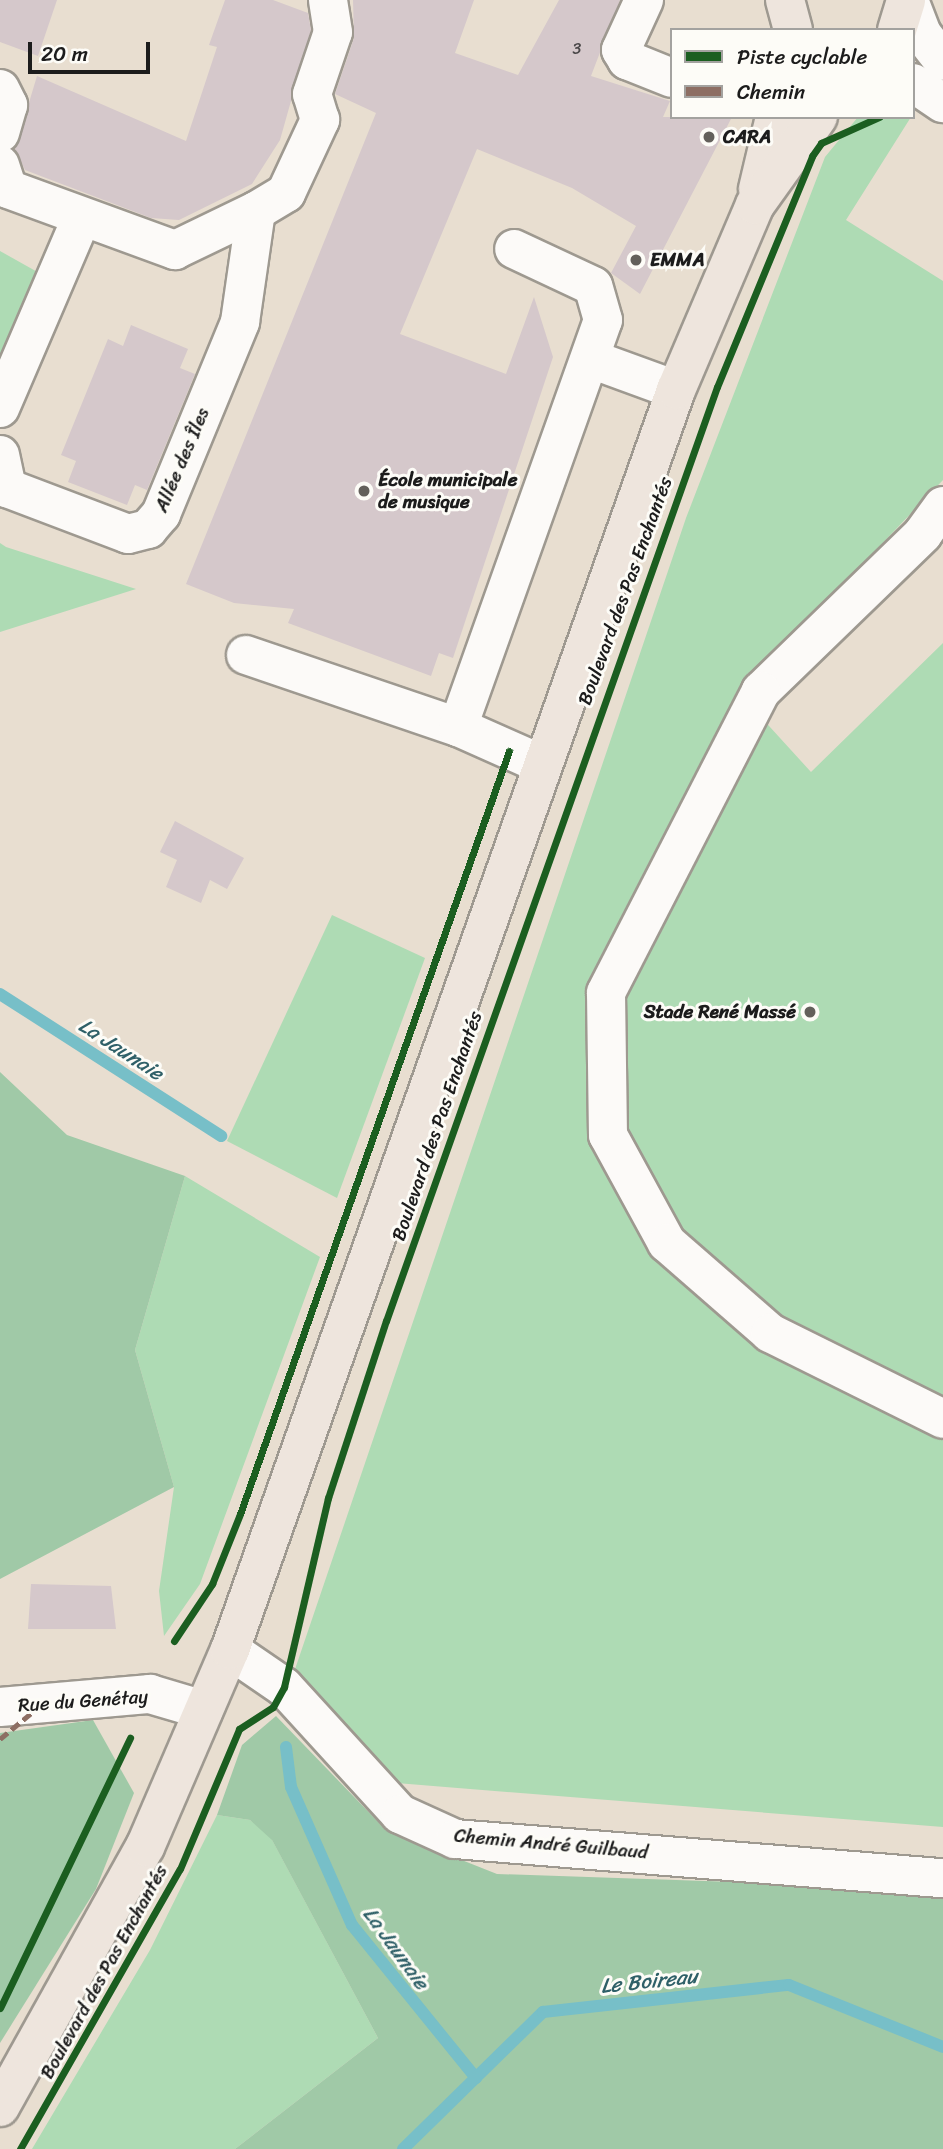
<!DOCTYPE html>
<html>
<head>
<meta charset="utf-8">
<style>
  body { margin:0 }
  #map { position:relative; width:943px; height:2149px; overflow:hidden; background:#e8ded0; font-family:Sriracha,sans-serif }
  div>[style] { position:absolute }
  .green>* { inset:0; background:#aedbb4 }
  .forest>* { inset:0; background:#a0c9a7 }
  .stream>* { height:12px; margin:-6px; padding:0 6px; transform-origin:6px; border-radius:6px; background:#77bfc8 }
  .building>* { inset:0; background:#d5c8cb }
  .roads { filter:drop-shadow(2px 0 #9e9990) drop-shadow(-2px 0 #9e9990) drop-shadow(0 2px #9e9990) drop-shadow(0 -2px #9e9990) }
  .minor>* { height:38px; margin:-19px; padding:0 19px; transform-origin:19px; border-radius:19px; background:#fcfaf8 }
  .major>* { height:38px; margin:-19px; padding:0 19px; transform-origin:19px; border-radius:19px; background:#eee5dd }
  .quiet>* { height:5px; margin-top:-2.5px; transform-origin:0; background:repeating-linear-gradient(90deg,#8d6e63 0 10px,transparent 0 15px) }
  .cycleway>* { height:7px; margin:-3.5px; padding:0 3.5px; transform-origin:3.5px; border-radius:3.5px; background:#1b5e20 }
  .dots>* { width:19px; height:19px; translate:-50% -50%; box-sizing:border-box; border:4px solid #fdfcf7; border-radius:50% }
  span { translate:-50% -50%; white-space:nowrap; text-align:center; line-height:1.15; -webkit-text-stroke:6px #fdfcf7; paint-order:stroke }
  .number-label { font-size:16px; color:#4a4748 }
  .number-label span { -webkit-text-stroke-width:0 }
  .poi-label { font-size:19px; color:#1c1c1c; font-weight:700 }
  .left { translate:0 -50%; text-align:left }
  .right { translate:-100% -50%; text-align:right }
  .street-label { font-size:19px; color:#1c1c1c }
  .water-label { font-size:21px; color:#2f6068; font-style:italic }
  .legend { position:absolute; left:670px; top:28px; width:245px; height:91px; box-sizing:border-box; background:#fdfcf7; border:2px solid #a3a29f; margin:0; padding:9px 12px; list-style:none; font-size:21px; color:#1c1c1c }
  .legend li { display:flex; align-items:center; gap:14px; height:35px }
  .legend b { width:35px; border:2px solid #a3a29f }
  .scale { position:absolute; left:28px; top:42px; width:122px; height:32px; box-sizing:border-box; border:4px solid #1c1c1c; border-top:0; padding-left:9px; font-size:21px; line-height:24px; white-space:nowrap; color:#1c1c1c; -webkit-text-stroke:5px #fdfcf7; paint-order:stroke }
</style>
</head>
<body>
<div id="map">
  <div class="green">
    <i style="clip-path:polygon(858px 117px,911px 117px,846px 220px,943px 281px,943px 480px,739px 693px,811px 772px,943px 643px,943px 1827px,384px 1782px,291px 1681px,686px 518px,825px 157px)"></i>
    <i style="clip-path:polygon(0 251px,41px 274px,0 360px)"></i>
    <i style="clip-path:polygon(0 543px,6px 547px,136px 589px,0 632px)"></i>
    <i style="clip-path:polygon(332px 915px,425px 958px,337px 1198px,227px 1141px)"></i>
    <i style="clip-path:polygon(185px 1176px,320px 1257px,200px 1584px,164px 1636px,159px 1591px,174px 1487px,135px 1350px)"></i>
    <i style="clip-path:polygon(217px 1815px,250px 1820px,270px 1836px,378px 2038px,235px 2149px,32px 2149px,150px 1950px)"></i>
  </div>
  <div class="forest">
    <i style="clip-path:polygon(0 1072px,67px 1135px,185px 1176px,135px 1350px,174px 1487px,0 1579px)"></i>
    <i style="clip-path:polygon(276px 1716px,386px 1830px,497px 1874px,943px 1889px,943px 2149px,235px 2149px,378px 2038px,272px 1840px,250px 1820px,217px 1815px,242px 1745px)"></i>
    <i style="clip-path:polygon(93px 1720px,134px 1793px,96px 1889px,0 2043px,0 1733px)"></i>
  </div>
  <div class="stream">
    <i style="left:0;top:994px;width:263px;rotate:32.7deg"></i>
    <i style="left:286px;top:1747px;width:40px;rotate:82.9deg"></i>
    <i style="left:291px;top:1787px;width:151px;rotate:66.2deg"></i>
    <i style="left:352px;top:1925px;width:197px;rotate:51deg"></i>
    <i style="left:403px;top:2149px;width:196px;rotate:-44.4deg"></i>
    <i style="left:543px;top:2012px;width:247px;rotate:-6.3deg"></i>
    <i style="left:789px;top:1985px;width:166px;rotate:21.9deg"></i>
  </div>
  <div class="building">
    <i style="clip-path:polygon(0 0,57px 0,38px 56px,0 42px)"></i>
    <i style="clip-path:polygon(225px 0,273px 0,308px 13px,311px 30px,280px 140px,252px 184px,179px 220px,151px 218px,25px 170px,15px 149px,37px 76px,186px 141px,217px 47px,209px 45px)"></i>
    <i style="clip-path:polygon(353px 0,474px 0,455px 53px,518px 75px,559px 0,620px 0,591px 76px,670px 101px,663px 117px,732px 117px,640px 294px,611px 273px,636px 226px,572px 188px,477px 149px,400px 334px,506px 374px,534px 297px,553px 357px,453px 658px,439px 653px,431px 676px,288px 623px,294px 609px,234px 603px,186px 584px,376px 113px,335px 94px,354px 38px)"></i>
    <i style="clip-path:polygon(131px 325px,188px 349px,180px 368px,195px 374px,147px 490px,135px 485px,127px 505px,68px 482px,76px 461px,61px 455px,108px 339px,123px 346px)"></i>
    <i style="clip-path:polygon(175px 821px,244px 858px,227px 889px,210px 880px,201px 903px,166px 887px,177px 860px,160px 852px)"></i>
    <i style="clip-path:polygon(31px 1584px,111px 1586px,116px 1629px,28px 1629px)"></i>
  </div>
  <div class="roads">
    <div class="minor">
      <i style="left:644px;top:0;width:55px;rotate:114.7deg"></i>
      <i style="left:621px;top:50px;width:12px;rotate:59deg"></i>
      <i style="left:627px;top:60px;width:48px;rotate:21.8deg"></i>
      <i style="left:909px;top:0;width:36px;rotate:69deg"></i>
      <i style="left:922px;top:34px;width:34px;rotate:52deg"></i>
      <i style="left:913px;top:83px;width:36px;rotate:34deg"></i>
      <i style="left:0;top:89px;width:18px;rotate:63deg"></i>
      <i style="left:8px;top:105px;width:29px;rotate:106deg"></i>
      <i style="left:0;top:165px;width:25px;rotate:72deg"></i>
      <i style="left:8px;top:189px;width:178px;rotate:20.1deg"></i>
      <i style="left:175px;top:250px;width:90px;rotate:-25.7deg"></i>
      <i style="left:256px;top:211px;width:35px;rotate:-31deg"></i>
      <i style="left:286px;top:193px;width:81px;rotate:-65deg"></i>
      <i style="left:320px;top:120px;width:27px;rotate:-107deg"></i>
      <i style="left:312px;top:94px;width:65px;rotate:-71.3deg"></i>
      <i style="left:333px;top:32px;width:32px;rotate:-99deg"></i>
      <i style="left:591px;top:359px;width:90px;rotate:20deg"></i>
      <i style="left:0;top:408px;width:206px;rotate:-66.8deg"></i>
      <i style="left:0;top:455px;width:34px;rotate:78deg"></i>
      <i style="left:7px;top:488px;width:129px;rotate:20.8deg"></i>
      <i style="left:128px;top:534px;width:21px;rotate:-14deg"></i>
      <i style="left:148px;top:529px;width:20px;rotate:-49deg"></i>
      <i style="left:161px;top:514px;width:208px;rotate:-67.6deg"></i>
      <i style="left:240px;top:322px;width:112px;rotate:-81.8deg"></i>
      <i style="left:943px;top:506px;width:34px;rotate:126deg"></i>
      <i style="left:923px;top:534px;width:226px;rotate:135.9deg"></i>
      <i style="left:761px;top:691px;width:339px;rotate:117.2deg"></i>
      <i style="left:606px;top:993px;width:142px;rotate:89.2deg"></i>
      <i style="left:608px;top:1135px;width:123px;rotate:61.4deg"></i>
      <i style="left:667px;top:1243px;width:137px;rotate:41.1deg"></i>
      <i style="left:770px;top:1333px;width:193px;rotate:26.4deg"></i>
      <i style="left:246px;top:655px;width:224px;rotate:18.8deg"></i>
      <i style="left:458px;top:727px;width:89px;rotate:24deg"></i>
      <i style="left:458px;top:727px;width:432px;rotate:-70.4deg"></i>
      <i style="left:603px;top:320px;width:35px;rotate:-106deg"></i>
      <i style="left:593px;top:286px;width:87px;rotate:-154.9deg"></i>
      <i style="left:230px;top:1650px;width:65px;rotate:34.4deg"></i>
      <i style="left:284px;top:1687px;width:172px;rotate:47.6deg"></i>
      <i style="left:400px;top:1814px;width:60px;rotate:24.4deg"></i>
      <i style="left:455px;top:1839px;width:490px;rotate:4.6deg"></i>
      <i style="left:0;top:1707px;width:151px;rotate:-5deg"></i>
      <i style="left:150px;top:1694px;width:56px;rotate:16.5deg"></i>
    </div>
    <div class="major">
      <i style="left:785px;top:0;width:31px;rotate:75deg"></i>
      <i style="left:897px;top:30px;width:31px;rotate:-73deg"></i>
      <i style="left:758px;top:189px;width:74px;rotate:-76.7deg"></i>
      <i style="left:0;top:2107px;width:298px;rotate:-60.9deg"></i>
      <i style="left:145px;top:1847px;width:215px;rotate:-66.7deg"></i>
      <i style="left:230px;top:1650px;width:1337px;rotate:-70.51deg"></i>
      <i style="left:676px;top:390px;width:201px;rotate:-66.9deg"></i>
      <i style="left:755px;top:205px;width:108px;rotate:-54.4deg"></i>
    </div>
  </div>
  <div class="quiet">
    <i style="left:0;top:1739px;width:53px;rotate:-39.7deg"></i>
  </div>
  <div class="cycleway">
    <i style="left:174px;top:1641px;width:69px;rotate:-56.3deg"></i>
    <i style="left:212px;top:1584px;width:75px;rotate:-68.2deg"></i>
    <i style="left:240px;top:1514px;width:809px;rotate:-70.58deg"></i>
    <i style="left:0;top:2008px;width:300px;rotate:-64.3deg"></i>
    <i style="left:20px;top:2149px;width:322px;rotate:-60.3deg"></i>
    <i style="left:180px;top:1869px;width:152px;rotate:-67.1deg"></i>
    <i style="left:239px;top:1729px;width:40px;rotate:-32.9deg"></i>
    <i style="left:273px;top:1707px;width:23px;rotate:-61deg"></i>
    <i style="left:284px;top:1687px;width:194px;rotate:-76.9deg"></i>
    <i style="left:328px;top:1498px;width:186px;rotate:-71.9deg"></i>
    <i style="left:386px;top:1321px;width:991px;rotate:-70.49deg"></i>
    <i style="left:717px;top:387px;width:250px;rotate:-67.6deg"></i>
    <i style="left:812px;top:156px;width:16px;rotate:-55deg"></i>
    <i style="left:821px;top:143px;width:64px;rotate:-24.1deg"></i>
  </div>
  <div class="dots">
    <i style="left:709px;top:137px;background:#63605b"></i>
    <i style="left:636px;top:260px;background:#63605b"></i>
    <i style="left:364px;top:491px;background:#63605b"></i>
    <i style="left:810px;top:1012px;background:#63605b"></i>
  </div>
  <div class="number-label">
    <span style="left:577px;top:49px">3</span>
  </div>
  <div class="poi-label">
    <span class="left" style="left:723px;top:137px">CARA</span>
    <span class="left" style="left:650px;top:260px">EMMA</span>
    <span class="left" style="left:378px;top:491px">École municipale<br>de musique</span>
    <span class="right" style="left:796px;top:1012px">Stade René Massé</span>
  </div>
  <div class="street-label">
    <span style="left:182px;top:460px;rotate:-67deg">Allée des Îles</span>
    <span style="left:625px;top:591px;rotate:-70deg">Boulevard des Pas Enchantés</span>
    <span style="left:437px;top:1126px;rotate:-71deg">Boulevard des Pas Enchantés</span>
    <span style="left:83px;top:1701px;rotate:-4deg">Rue du Genétay</span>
    <span style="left:551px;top:1844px;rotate:5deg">Chemin André Guilbaud</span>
    <span style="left:104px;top:1972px;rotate:-61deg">Boulevard des Pas Enchantés</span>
  </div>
  <div class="water-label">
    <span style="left:121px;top:1049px;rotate:33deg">La Jaunaie</span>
    <span style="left:396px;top:1948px;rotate:54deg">La Jaunaie</span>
    <span style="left:649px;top:1981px;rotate:-6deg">Le Boireau</span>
  </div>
  <ul class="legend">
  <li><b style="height:9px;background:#1b5e20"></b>Piste cyclable</li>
  <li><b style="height:9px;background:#8d6e63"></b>Chemin</li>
  </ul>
  <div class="scale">20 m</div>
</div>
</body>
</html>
